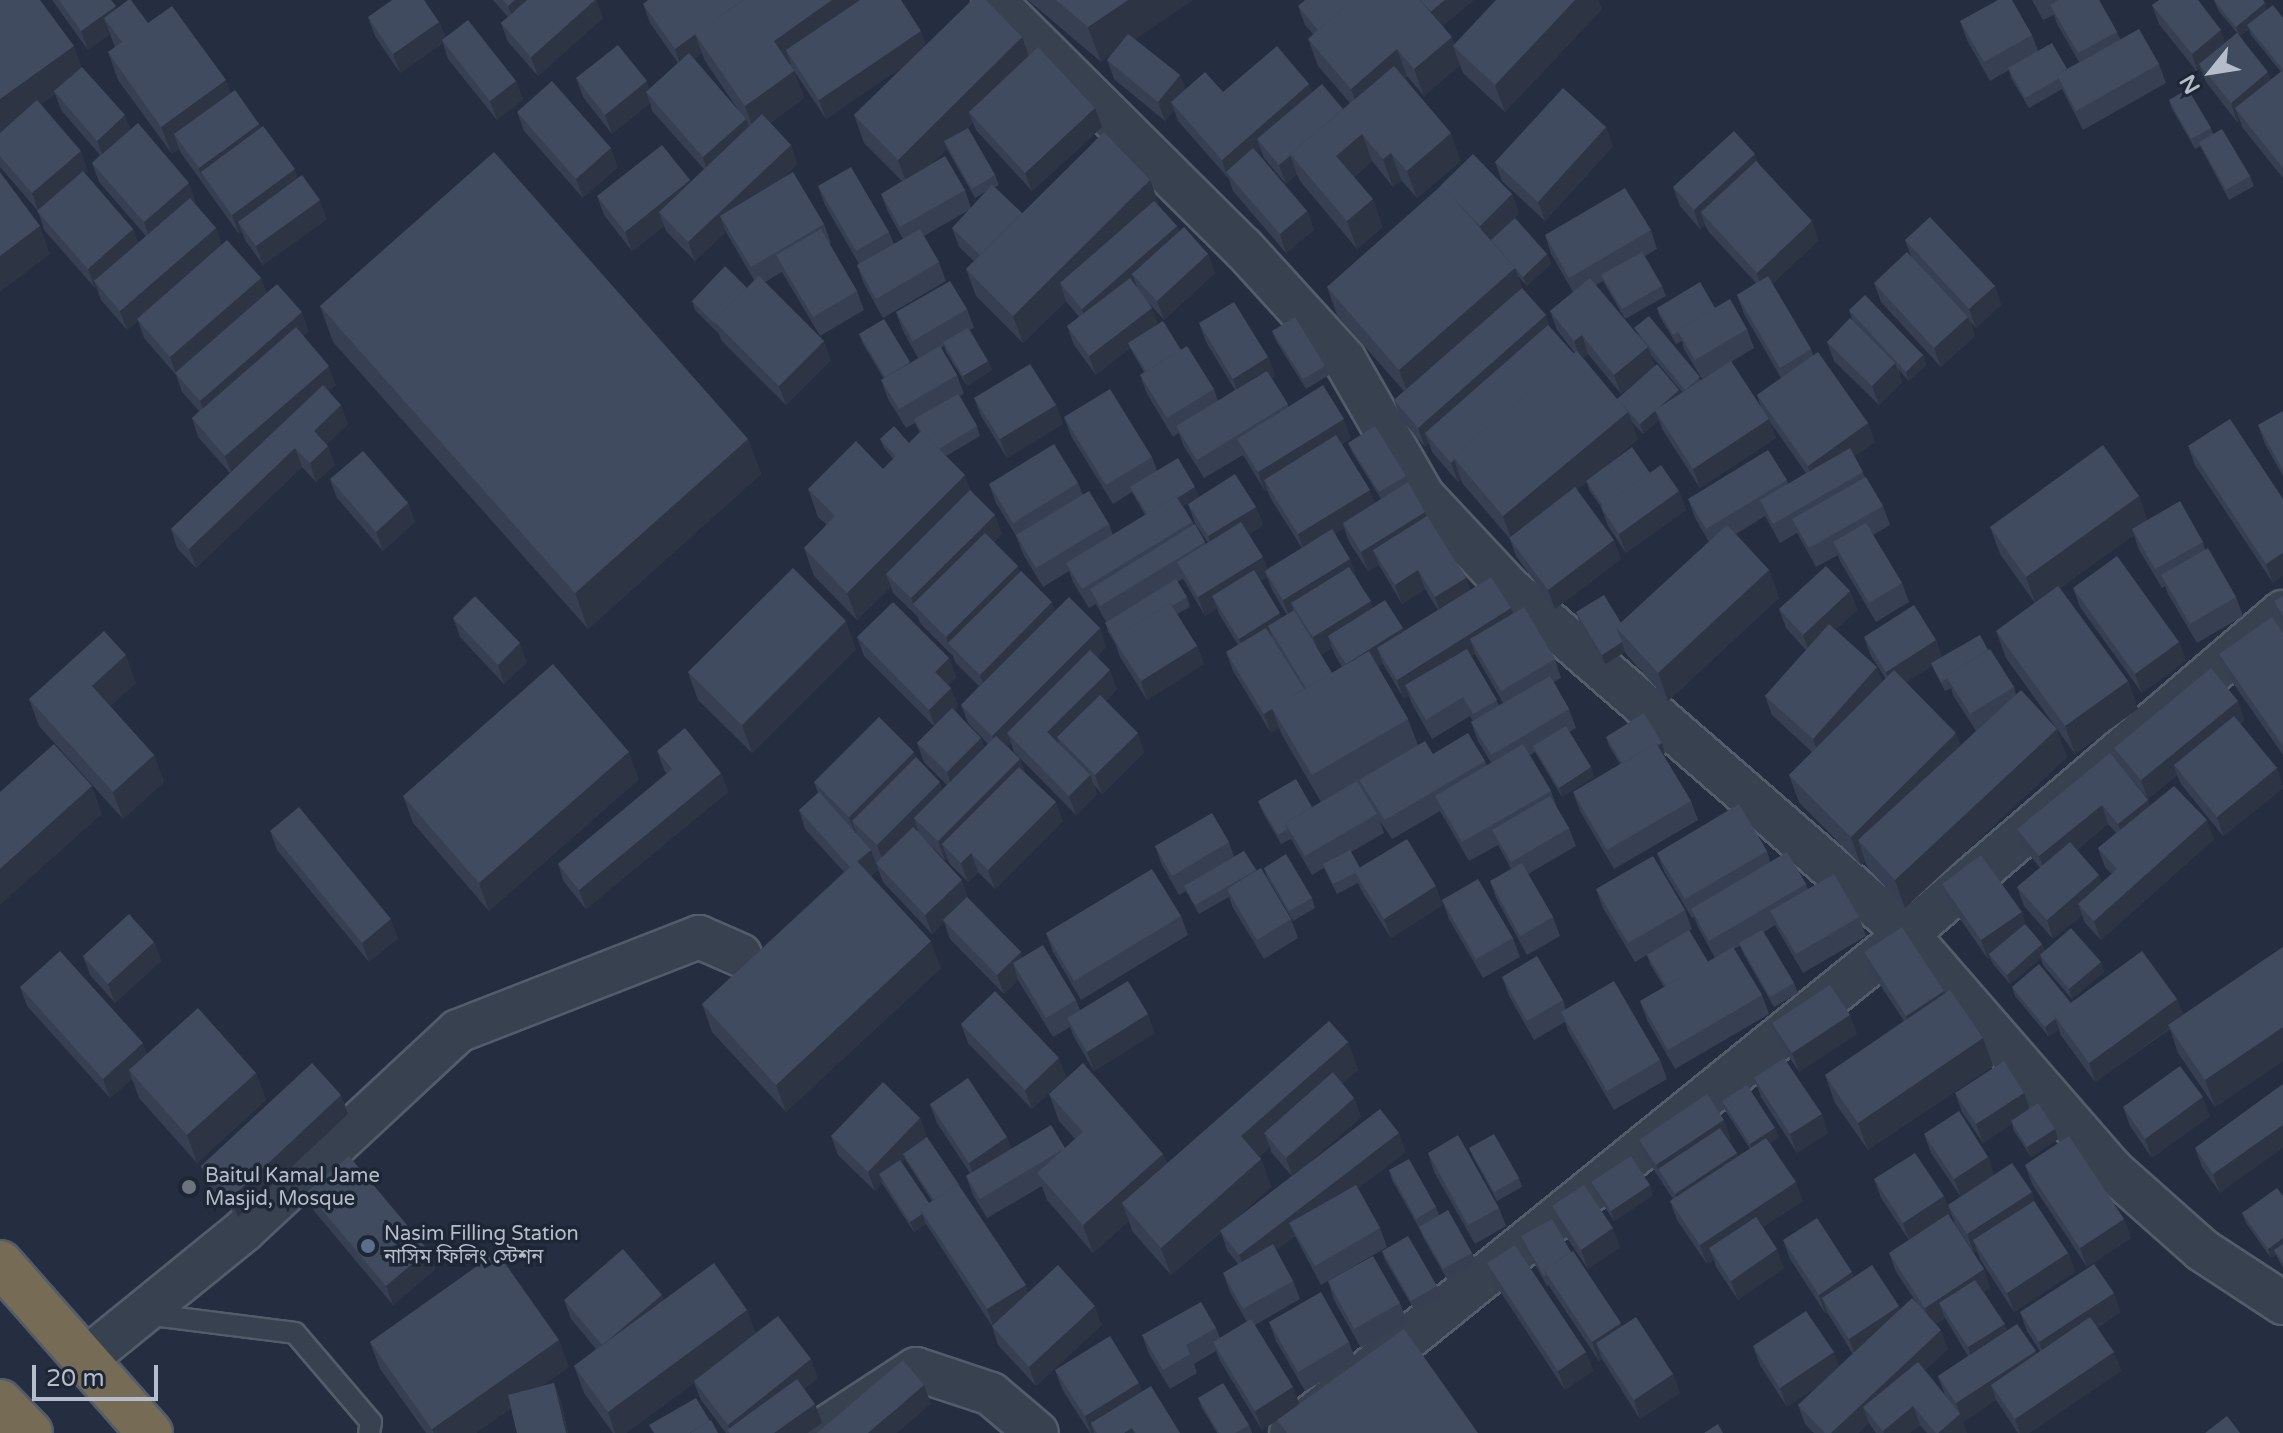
<!DOCTYPE html>
<html>
<head>
<meta charset="utf-8">
<style>
  body { margin:0 }
  #map { position:relative; width:2283px; height:1433px; overflow:hidden; background:#242e40; font-family:"Varela Round","Noto Sans Bengali",sans-serif }
  div>[style] { position:absolute }
  .roads { filter:drop-shadow(2px 0 #535c6a) drop-shadow(-2px 0 #535c6a) drop-shadow(0 2px #535c6a) drop-shadow(0 -2px #535c6a) }
  .lane>* { height:20px; margin:-10px; padding:0 10px; transform-origin:10px; border-radius:10px; background:#384150 }
  .street>* { height:42px; margin:-21px; padding:0 21px; transform-origin:21px; border-radius:21px; background:#384150 }
  .highway>* { height:44px; margin:-22px; padding:0 22px; transform-origin:22px; border-radius:22px; background:#766b55 }
  .wall>* { inset:0; background:#374053 }
  .shaded-wall>* { inset:0; background:#2d3443 }
  .building>* { inset:0; background:#404b60 }
  .dots>* { width:22px; height:22px; translate:-50% -50%; box-sizing:border-box; border:4px solid #1d2635; border-radius:50% }
  span { translate:-50% -50%; white-space:nowrap; text-align:center; line-height:1.15; -webkit-text-stroke:7px #1d2635; paint-order:stroke }
  .poi-label { font-size:20px; color:#b5bcca }
  .left { translate:0 -50%; text-align:left }
  .north { position:absolute; left:2171px; top:32px; width:80px; height:80px; -webkit-text-stroke:6px #1d2635; paint-order:stroke; rotate:240deg; font-size:22px; font-weight:700; line-height:32px; text-align:center; color:#b5bcca }
  .north::after { content:''; display:block; margin:auto; width:28px; height:36px; background:#b5bcca; clip-path:polygon(50% 0,100% 100%,50% 72%,0 100%) }
  .scale { position:absolute; left:32px; top:1365px; width:126px; height:36px; box-sizing:border-box; border:4px solid #b5bcca; border-top:0; padding-left:10px; font-size:24px; line-height:28px; white-space:nowrap; color:#b5bcca; -webkit-text-stroke:6px #1d2635; paint-order:stroke }
</style>
</head>
<body>
<div id="map">
  <div class="roads">
    <div class="lane">
      <i style="left:145px;top:1314px;width:151px;rotate:7.2deg"></i>
      <i style="left:295px;top:1333px;width:117px;rotate:49.5deg"></i>
      <i style="left:371px;top:1422px;width:11px;rotate:100deg"></i>
    </div>
    <div class="street">
      <i style="left:993px;top:0;width:352px;rotate:44.8deg"></i>
      <i style="left:1243px;top:248px;width:150px;rotate:47.7deg"></i>
      <i style="left:1344px;top:359px;width:158px;rotate:60deg"></i>
      <i style="left:1423px;top:496px;width:126px;rotate:46.9deg"></i>
      <i style="left:1509px;top:588px;width:527px;rotate:41deg"></i>
      <i style="left:1907px;top:934px;width:313px;rotate:49deg"></i>
      <i style="left:2112px;top:1170px;width:120px;rotate:41.6deg"></i>
      <i style="left:2202px;top:1250px;width:97px;rotate:33.2deg"></i>
      <i style="left:88px;top:1357px;width:201px;rotate:-39.1deg"></i>
      <i style="left:244px;top:1230px;width:292px;rotate:-42.9deg"></i>
      <i style="left:458px;top:1031px;width:259px;rotate:-21.3deg"></i>
      <i style="left:699px;top:937px;width:45px;rotate:23.7deg"></i>
      <i style="left:818px;top:1433px;width:117px;rotate:-33.1deg"></i>
      <i style="left:916px;top:1369px;width:79px;rotate:18.4deg"></i>
      <i style="left:991px;top:1394px;width:60px;rotate:40.3deg"></i>
      <i style="left:1291px;top:1433px;width:793px;rotate:-39.01deg"></i>
      <i style="left:1907px;top:934px;width:495px;rotate:-40.6deg"></i>
    </div>
    <div class="highway">
      <i style="left:0;top:1263px;width:227px;rotate:48.6deg"></i>
      <i style="left:0;top:1402px;width:43px;rotate:45.9deg"></i>
    </div>
  </div>
  <div class="wall">
    <i style="clip-path:polygon(evenodd,0 0,81px 67px,130px 130px,196px 202px,194px 203px,216px 228px,222px 245px,261px 278px,266px 293px,309px 331px,303px 336px,336px 385px,328px 391px,348px 424px,326px 445px,335px 465px,316px 482px,302px 467px,196px 568px,177px 548px,171px 529px,230px 473px,198px 437px,192px 418px,199px 411px,182px 392px,176px 375px,144px 338px,138px 321px,127px 330px,101px 300px,96px 286px,95px 288px,44px 230px,38px 211px,0 167px,0 0,55px 94px,61px 110px,100px 155px,92px 163px,99px 182px,146px 236px,138px 243px,133px 229px,84px 173px,88px 170px,41px 104px,55px 94px)"></i>
    <i style="clip-path:polygon(52px 0,111px 0,116px 8px,148px 23px,231px 93px,259px 124px,261px 128px,327px 219px,263px 265px,245px 240px,242px 232px,239px 234px,181px 153px,179px 149px,172px 154px,118px 80px,108px 52px,115px 47px,110px 34px,88px 50px)"></i>
    <i style="clip-path:polygon(493px 0,596px 0,603px 18px,538px 76px,508px 42px,501px 23px,508px 17px)"></i>
    <i style="clip-path:polygon(1028px 0,1193px 0,1135px 39px,1180px 75px,1185px 89px,1223px 92px,1312px 92px,1343px 109px,1350px 103px,1318px 66px,1308px 39px,1313px 34px,1305px 25px,1298px 6px,1443px 26px,1455px 44px,1496px 0,1598px 0,1602px 9px,1505px 112px,1463px 73px,1460px 65px,1424px 96px,1407px 76px,1405px 78px,1461px 161px,1417px 198px,1401px 180px,1393px 187px,1372px 161px,1354px 177px,1383px 227px,1357px 249px,1300px 181px,1297px 174px,1286px 184px,1264px 158px,1261px 150px,1258px 153px,1307px 211px,1314px 230px,1286px 253px,1233px 191px,1229px 179px,1178px 121px,1174px 110px,1165px 121px,1114px 79px,1107px 60px,1110px 55px,1101px 62px)"></i>
    <i style="clip-path:polygon(2032px 0,2099px 0,2117px 32px,2120px 39px,2159px 64px,2166px 83px,2083px 130px,2062px 89px,2029px 108px,2011px 78px,2009px 70px,1990px 81px,1967px 40px,1960px 21px,2032px 35px,2038px 51px,2067px 69px,2079px 62px,2057px 24px,2054px 15px,2043px 20px)"></i>
    <i style="clip-path:polygon(evenodd,2214px 0,2267px 9px,2283px 18px,2283px 178px,2242px 127px,2240px 120px,2237px 122px,2206px 82px,2201px 70px,2198px 73px,2159px 24px,2152px 5px,2226px 42px,2237px 33px,2218px 10px,2214px 0,2249px 29px,2251px 35px,2281px 72px,2271px 80px,2240px 36px,2249px 29px)"></i>
    <i style="clip-path:polygon(evenodd,643px 4px,926px 45px,1028px 55px,1102px 127px,1032px 191px,976px 130px,973px 123px,968px 128px,995px 175px,999px 185px,995px 187px,1022px 213px,1160px 207px,1177px 226px,1179px 232px,1208px 254px,1215px 273px,1164px 320px,1147px 301px,1158px 324px,1214px 389px,1218px 401px,1235px 390px,1206px 342px,1199px 323px,1268px 357px,1275px 376px,1272px 378px,1289px 407px,1351px 438px,1342px 444px,1375px 503px,1381px 499px,1352px 452px,1348px 443px,1406px 476px,1409px 485px,1427px 516px,1466px 578px,1470px 590px,1511px 608px,1513px 614px,1555px 659px,1561px 678px,1554px 682px,1569px 709px,1576px 728px,1569px 732px,1591px 767px,1594px 777px,1562px 797px,1535px 752px,1530px 755px,1551px 791px,1557px 808px,1569px 828px,1576px 846px,1528px 874px,1553px 917px,1560px 936px,1527px 955px,1497px 900px,1490px 881px,1511px 869px,1498px 845px,1469px 861px,1440px 811px,1392px 839px,1380px 821px,1384px 833px,1351px 852px,1359px 868px,1443px 905px,1391px 938px,1361px 890px,1358px 883px,1337px 894px,1324px 868px,1312px 875px,1291px 839px,1281px 844px,1262px 811px,1258px 801px,1312px 807px,1321px 802px,1282px 735px,1279px 728px,1271px 733px,1233px 671px,1226px 652px,1238px 645px,1219px 614px,1217px 608px,1205px 616px,1183px 579px,1177px 582px,1187px 597px,1190px 607px,1177px 614px,1197px 646px,1204px 664px,1147px 700px,1120px 657px,1115px 643px,1108px 632px,1106px 622px,1096px 604px,1089px 608px,1073px 582px,1069px 571px,1043px 587px,1023px 554px,1016px 536px,996px 503px,989px 484px,1078px 483px,1083px 495px,1109px 524px,1113px 535px,1145px 515px,1132px 492px,1113px 504px,1071px 436px,1064px 417px,1152px 457px,1157px 471px,1199px 496px,1183px 506px,1206px 544px,1208px 543px,1195px 523px,1188px 504px,1256px 507px,1263px 525px,1249px 534px,1267px 569px,1302px 548px,1271px 499px,1267px 490px,1265px 491px,1243px 455px,1204px 478px,1183px 445px,1179px 433px,1173px 437px,1147px 394px,1140px 375px,1144px 372px,1130px 348px,1096px 375px,1074px 345px,1067px 326px,1079px 317px,1066px 301px,1023px 343px,976px 296px,966px 269px,974px 261px,959px 247px,952px 228px,969px 210px,924px 236px,939px 262px,946px 281px,883px 318px,864px 284px,857px 265px,859px 264px,825px 205px,818px 186px,889px 232px,894px 244px,903px 239px,888px 212px,881px 194px,902px 181px,864px 143px,854px 115px,905px 65px,826px 119px,794px 71px,804px 98px,770px 123px,791px 145px,797px 164px,781px 180px,824px 224px,831px 243px,829px 244px,857px 291px,864px 310px,820px 336px,782px 272px,765px 282px,831px 360px,786px 405px,721px 340px,719px 334px,695px 310px,692px 301px,747px 288px,754px 280px,726px 232px,695px 261px,666px 231px,664px 226px,632px 251px,604px 215px,597px 196px,691px 182px,704px 169px,652px 111px,650px 103px,612px 134px,583px 97px,576px 78px,649px 89px,678px 63px,650px 23px,643px 4px,702px 53px,705px 61px,741px 114px,694px 59px,702px 53px,643px 4px,947px 149px,975px 198px,985px 192px,971px 208px,965px 190px,932px 163px,947px 149px,643px 4px,1344px 528px,1349px 542px,1368px 571px,1379px 565px,1402px 604px,1425px 589px,1438px 610px,1404px 631px,1403px 628px,1373px 608px,1356px 578px,1335px 534px,1344px 528px,643px 4px,1267px 577px,1272px 590px,1287px 615px,1282px 618px,1260px 581px,1267px 577px,643px 4px,1332px 648px,1335px 655px,1342px 667px,1332px 673px,1321px 655px,1332px 648px,643px 4px,1475px 654px,1503px 703px,1499px 705px,1471px 656px,1475px 654px,643px 4px,1383px 664px,1404px 699px,1409px 696px,1412px 704px,1432px 739px,1470px 716px,1473px 721px,1471px 722px,1478px 741px,1491px 763px,1487px 766px,1485px 761px,1433px 754px,1418px 745px,1408px 719px,1378px 667px,1383px 664px)"></i>
    <i style="clip-path:polygon(368px 17px,439px 22px,445px 37px,516px 81px,523px 100px,497px 120px,448px 59px,443px 43px,400px 73px,375px 36px)"></i>
    <i style="clip-path:polygon(2169px 100px,2211px 128px,2213px 134px,2250px 176px,2254px 186px,2229px 200px,2200px 146px,2195px 149px,2172px 109px)"></i>
    <i style="clip-path:polygon(517px 112px,618px 167px,583px 198px,524px 131px)"></i>
    <i style="clip-path:polygon(1606px 127px,1613px 146px,1545px 221px,1502px 181px,1495px 162px)"></i>
    <i style="clip-path:polygon(evenodd,1758px 163px,1819px 240px,1772px 284px,1811px 349px,1813px 355px,1868px 423px,1875px 442px,1854px 456px,1865px 477px,1883px 506px,1890px 525px,1873px 535px,1902px 583px,1909px 602px,1876px 622px,1840px 561px,1838px 555px,1816px 567px,1797px 533px,1780px 543px,1765px 516px,1736px 534px,1769px 570px,1779px 598px,1668px 701px,1627px 655px,1625px 652px,1605px 664px,1579px 621px,1576px 612px,1621px 623px,1709px 542px,1695px 518px,1688px 499px,1787px 480px,1788px 484px,1806px 473px,1770px 422px,1776px 438px,1700px 488px,1662px 429px,1659px 420px,1643px 434px,1630px 420px,1638px 439px,1605px 467px,1650px 473px,1679px 491px,1686px 510px,1626px 553px,1608px 526px,1601px 507px,1589px 490px,1587px 482px,1577px 490px,1621px 559px,1555px 609px,1516px 556px,1510px 539px,1463px 484px,1461px 479px,1458px 482px,1432px 452px,1429px 443px,1425px 447px,1401px 419px,1394px 400px,1404px 391px,1337px 315px,1327px 287px,1441px 186px,1512px 194px,1519px 213px,1497px 235px,1547px 254px,1551px 264px,1527px 286px,1518px 276px,1522px 288px,1550px 327px,1574px 354px,1575px 353px,1557px 330px,1550px 311px,1573px 292px,1551px 254px,1545px 235px,1651px 230px,1657px 249px,1645px 256px,1662px 286px,1666px 296px,1625px 319px,1603px 281px,1596px 285px,1634px 331px,1701px 380px,1713px 372px,1702px 379px,1684px 349px,1682px 341px,1676px 344px,1660px 317px,1657px 308px,1715px 308px,1747px 329px,1754px 348px,1731px 362px,1762px 410px,1757px 395px,1781px 378px,1744px 314px,1737px 295px,1756px 283px,1708px 231px,1705px 225px,1700px 229px,1680px 206px,1673px 187px,1758px 163px,1588px 354px,1621px 394px,1655px 366px,1650px 354px,1682px 392px,1681px 393px,1679px 390px,1617px 400px,1583px 358px,1588px 354px)"></i>
    <i style="clip-path:polygon(1905px 240px,1995px 286px,2001px 305px,1976px 328px,1970px 321px,1975px 336px,1941px 367px,1881px 302px,1874px 283px,1911px 256px)"></i>
    <i style="clip-path:polygon(320px 306px,748px 439px,761px 474px,588px 629px,333px 342px)"></i>
    <i style="clip-path:polygon(967px 309px,974px 328px,970px 330px,988px 361px,992px 370px,967px 386px,946px 352px,944px 346px,941px 348px,957px 375px,964px 394px,960px 396px,977px 426px,980px 436px,946px 456px,1002px 533px,994px 542px,1020px 572px,1055px 611px,1100px 628px,1106px 647px,1097px 657px,1117px 689px,1105px 701px,1144px 752px,1102px 794px,1094px 785px,1097px 794px,1076px 815px,1014px 752px,1011px 743px,1007px 746px,1020px 759px,1025px 773px,1063px 821px,995px 889px,978px 872px,968px 882px,949px 863px,947px 858px,945px 860px,931px 846px,969px 899px,1021px 952px,1022px 958px,1076px 1000px,1080px 1010px,1155px 1033px,1094px 1071px,1074px 1037px,1070px 1027px,1053px 1037px,1018px 980px,1004px 994px,950px 939px,944px 922px,932px 934px,883px 882px,878px 869px,871px 876px,941px 968px,786px 1112px,712px 1032px,702px 1004px,844px 872px,805px 829px,799px 810px,818px 793px,814px 782px,914px 752px,916px 758px,943px 789px,947px 785px,924px 762px,917px 743px,934px 726px,864px 656px,857px 637px,949px 658px,956px 677px,948px 685px,951px 688px,958px 707px,955px 710px,985px 747px,988px 744px,968px 723px,961px 705px,979px 686px,955px 662px,953px 656px,920px 623px,918px 617px,893px 593px,891px 587px,857px 620px,814px 576px,804px 548px,827px 525px,818px 517px,808px 489px,883px 469px,893px 459px,884px 448px,880px 439px,909px 443px,920px 433px,915px 423px,906px 428px,888px 399px,881px 380px,884px 379px,863px 344px,859px 334px,910px 363px,918px 358px,903px 331px,896px 312px)"></i>
    <i style="clip-path:polygon(1849px 310px,1923px 355px,1926px 365px,1909px 381px,1898px 369px,1902px 382px,1879px 405px,1834px 361px,1827px 342px,1852px 320px)"></i>
    <i style="clip-path:polygon(1272px 331px,1325px 366px,1329px 375px,1306px 389px,1276px 341px)"></i>
    <i style="clip-path:polygon(974px 398px,1056px 405px,1063px 424px,1007px 458px,981px 416px)"></i>
    <i style="clip-path:polygon(2283px 411px,2283px 476px,2265px 444px,2258px 425px)"></i>
    <i style="clip-path:polygon(2230px 419px,2273px 583px,2195px 465px,2188px 446px)"></i>
    <i style="clip-path:polygon(330px 480px,408px 503px,415px 522px,383px 551px,337px 498px)"></i>
    <i style="clip-path:polygon(2139px 496px,2147px 520px,2203px 542px,2205px 549px,2236px 597px,2243px 616px,2197px 643px,2168px 594px,2165px 586px,2162px 588px,2138px 548px,2134px 535px,2060px 588px,2128px 681px,2138px 709px,2075px 754px,2006px 658px,1996px 631px,2035px 603px,2000px 554px,1990px 527px)"></i>
    <i style="clip-path:polygon(2073px 588px,2179px 642px,2186px 661px,2142px 693px,2080px 607px)"></i>
    <i style="clip-path:polygon(evenodd,1850px 591px,1857px 610px,1835px 630px,1882px 682px,1886px 679px,1871px 656px,1864px 637px,1936px 640px,1942px 657px,1988px 650px,2014px 687px,2016px 694px,2067px 757px,1905px 908px,1868px 868px,1865px 861px,1861px 865px,1799px 802px,1789px 775px,1812px 752px,1772px 715px,1765px 696px,1806px 650px,1786px 628px,1779px 609px,1850px 591px,1932px 666px,1945px 691px,1951px 688px,1953px 695px,1976px 731px,1961px 745px,1906px 682px,1932px 666px)"></i>
    <i style="clip-path:polygon(2283px 596px,2283px 623px,2274px 601px)"></i>
    <i style="clip-path:polygon(453px 618px,527px 662px,504px 684px,460px 637px)"></i>
    <i style="clip-path:polygon(2283px 633px,2283px 755px,2226px 673px,2219px 654px)"></i>
    <i style="clip-path:polygon(856px 649px,752px 753px,698px 700px,688px 672px)"></i>
    <i style="clip-path:polygon(136px 683px,110px 706px,154px 755px,164px 782px,123px 819px,39px 726px,29px 699px)"></i>
    <i style="clip-path:polygon(2238px 701px,2244px 720px,2240px 724px,2277px 768px,2283px 788px,2223px 836px,2181px 784px,2177px 775px,2148px 799px,2121px 767px,2114px 748px)"></i>
    <i style="clip-path:polygon(1606px 737px,1662px 743px,1665px 753px,1663px 754px,1691px 801px,1698px 820px,1614px 869px,1580px 811px,1573px 792px,1620px 764px,1609px 746px)"></i>
    <i style="clip-path:polygon(657px 751px,721px 773px,728px 792px,586px 909px,564px 882px,558px 864px,667px 774px,664px 770px)"></i>
    <i style="clip-path:polygon(evenodd,2110px 753px,2148px 800px,2150px 806px,2214px 839px,2101px 940px,2085px 923px,2082px 915px,2053px 939px,2024px 906px,2017px 887px,2040px 868px,2024px 848px,2017px 829px,2110px 753px,2108px 824px,2116px 833px,2098px 848px,2105px 867px,2112px 874px,2102px 883px,2077px 850px,2108px 824px)"></i>
    <i style="clip-path:polygon(639px 779px,489px 911px,413px 823px,403px 796px)"></i>
    <i style="clip-path:polygon(270px 831px,398px 938px,369px 962px,277px 850px)"></i>
    <i style="clip-path:polygon(1229px 842px,1234px 857px,1244px 851px,1257px 871px,1291px 919px,1298px 938px,1264px 959px,1233px 908px,1229px 897px,1199px 914px,1186px 891px,1179px 895px,1162px 865px,1155px 846px)"></i>
    <i style="clip-path:polygon(1767px 851px,1770px 862px,1806px 884px,1808px 889px,1859px 917px,1866px 936px,1803px 973px,1775px 925px,1764px 932px,1794px 983px,1798px 993px,1774px 1007px,1743px 953px,1740px 946px,1734px 949px,1762px 995px,1769px 1014px,1675px 1069px,1647px 1020px,1640px 1001px,1664px 987px,1650px 964px,1647px 955px,1635px 962px,1603px 908px,1596px 889px,1685px 910px,1692px 929px,1689px 930px,1708px 962px,1715px 958px,1698px 927px,1694px 917px,1692px 918px,1664px 871px,1657px 853px)"></i>
    <i style="clip-path:polygon(1264px 868px,1312px 898px,1315px 908px,1293px 921px,1267px 877px)"></i>
    <i style="clip-path:polygon(1942px 884px,2027px 926px,2042px 944px,2045px 951px,2101px 962px,2104px 972px,2072px 999px,2043px 965px,2041px 958px,2010px 984px,1993px 964px,1990px 958px,1988px 959px,1949px 903px)"></i>
    <i style="clip-path:polygon(1442px 900px,1513px 938px,1520px 957px,1483px 978px,1449px 919px)"></i>
    <i style="clip-path:polygon(1181px 916px,1188px 935px,1081px 1000px,1053px 952px,1046px 933px)"></i>
    <i style="clip-path:polygon(154px 942px,161px 961px,115px 1003px,90px 975px,83px 956px)"></i>
    <i style="clip-path:polygon(2283px 947px,2283px 1061px,2215px 1107px,2178px 1053px,2170px 1029px,2095px 1082px,2060px 1034px,2059px 1029px,2049px 1037px,2015px 996px,2012px 987px,2071px 1003px,2177px 999px,2183px 1015px)"></i>
    <i style="clip-path:polygon(1864px 952px,1944px 991px,1993px 1066px,1868px 1150px,1835px 1103px,1825px 1075px,1904px 1021px,1871px 971px)"></i>
    <i style="clip-path:polygon(1502px 977px,1563px 1000px,1566px 1010px,1660px 1060px,1667px 1079px,1614px 1110px,1568px 1031px,1565px 1022px,1534px 1040px,1509px 996px)"></i>
    <i style="clip-path:polygon(20px 987px,147px 1054px,256px 1073px,266px 1100px,197px 1163px,139px 1098px,132px 1079px,110px 1098px,27px 1006px)"></i>
    <i style="clip-path:polygon(1772px 1023px,1857px 1034px,1799px 1072px,1779px 1042px)"></i>
    <i style="clip-path:polygon(961px 1024px,1066px 1077px,1032px 1109px,968px 1043px)"></i>
    <i style="clip-path:polygon(evenodd,1348px 1042px,1358px 1070px,1342px 1083px,1354px 1098px,1361px 1117px,1303px 1168px,1406px 1152px,1358px 1188px,1380px 1228px,1387px 1247px,1321px 1285px,1295px 1236px,1276px 1250px,1293px 1281px,1300px 1299px,1255px 1325px,1293px 1387px,1299px 1404px,1478px 1433px,1282px 1433px,1277px 1420px,1262px 1430px,1220px 1361px,1216px 1351px,1194px 1364px,1197px 1373px,1170px 1389px,1149px 1354px,1142px 1335px,1216px 1328px,1220px 1338px,1247px 1322px,1230px 1292px,1223px 1273px,1238px 1264px,1227px 1250px,1221px 1232px,1171px 1275px,1132px 1231px,1129px 1221px,1093px 1253px,1047px 1200px,1042px 1186px,987px 1218px,973px 1195px,966px 1176px,970px 1173px,937px 1123px,930px 1104px,1011px 1148px,1065px 1148px,1075px 1139px,1059px 1121px,1049px 1094px,1163px 1154px,1167px 1164px,1348px 1042px,1270px 1147px,1271px 1152px,1292px 1176px,1225px 1228px,1271px 1187px,1261px 1159px,1259px 1157px,1270px 1147px)"></i>
    <i style="clip-path:polygon(1754px 1078px,1828px 1133px,1797px 1153px,1761px 1097px)"></i>
    <i style="clip-path:polygon(2283px 1084px,2220px 1193px,2202px 1167px,2195px 1148px)"></i>
    <i style="clip-path:polygon(1955px 1093px,2030px 1109px,2058px 1139px,2031px 1157px,2014px 1131px,2012px 1124px,1983px 1143px,1962px 1112px)"></i>
    <i style="clip-path:polygon(341px 1095px,348px 1114px,238px 1217px,208px 1185px,201px 1166px)"></i>
    <i style="clip-path:polygon(1722px 1101px,1779px 1137px,1770px 1143px,1803px 1201px,1763px 1227px,1784px 1268px,1738px 1300px,1716px 1267px,1714px 1260px,1707px 1264px,1677px 1220px,1670px 1201px,1673px 1199px,1646px 1158px,1639px 1140px,1731px 1139px,1729px 1141px,1738px 1156px,1750px 1149px,1725px 1110px)"></i>
    <i style="clip-path:polygon(2123px 1107px,2210px 1116px,2152px 1158px,2130px 1126px)"></i>
    <i style="clip-path:polygon(evenodd,920px 1118px,927px 1137px,924px 1139px,1028px 1292px,1102px 1325px,1036px 1386px,998px 1345px,992px 1326px,926px 1224px,914px 1232px,882px 1183px,875px 1191px,838px 1155px,831px 1136px,920px 1118px,905px 1159px,932px 1201px,929px 1203px,902px 1163px,905px 1159px)"></i>
    <i style="clip-path:polygon(1924px 1134px,1988px 1157px,1994px 1175px,2032px 1192px,2036px 1205px,2068px 1253px,2075px 1272px,2014px 1312px,1980px 1259px,1977px 1251px,1974px 1253px,1955px 1224px,1948px 1205px,1961px 1197px,1931px 1153px)"></i>
    <i style="clip-path:polygon(1469px 1148px,1519px 1178px,1522px 1187px,1497px 1201px,1473px 1157px)"></i>
    <i style="clip-path:polygon(1428px 1153px,1499px 1208px,1506px 1226px,1475px 1244px,1434px 1172px)"></i>
    <i style="clip-path:polygon(2025px 1165px,2124px 1219px,2131px 1238px,2087px 1267px,2032px 1184px)"></i>
    <i style="clip-path:polygon(1389px 1170px,1436px 1207px,1439px 1215px,1472px 1253px,1476px 1262px,1447px 1279px,1423px 1237px,1419px 1228px,1392px 1180px)"></i>
    <i style="clip-path:polygon(evenodd,1874px 1179px,1944px 1196px,1951px 1215px,1949px 1216px,1984px 1269px,1990px 1288px,1984px 1292px,2007px 1330px,2037px 1354px,2040px 1351px,2027px 1331px,2020px 1312px,2114px 1293px,2120px 1312px,2097px 1328px,2114px 1352px,2121px 1371px,2029px 1433px,2018px 1433px,1996px 1400px,1963px 1422px,1967px 1433px,1927px 1433px,1920px 1425px,1910px 1433px,1876px 1433px,1869px 1423px,1858px 1433px,1814px 1433px,1805px 1424px,1798px 1405px,1818px 1386px,1787px 1407px,1760px 1365px,1753px 1346px,1834px 1352px,1839px 1366px,1853px 1354px,1827px 1312px,1825px 1313px,1790px 1259px,1783px 1240px,1854px 1277px,1900px 1310px,1916px 1302px,1896px 1272px,1889px 1253px,1909px 1240px,1881px 1198px,1874px 1179px,1945px 1318px,1968px 1356px,1938px 1376px,1945px 1395px,1925px 1370px,1948px 1349px,1936px 1324px,1945px 1318px)"></i>
    <i style="clip-path:polygon(1591px 1182px,1653px 1195px,1614px 1221px,1595px 1192px)"></i>
    <i style="clip-path:polygon(307px 1192px,428px 1250px,435px 1269px,393px 1305px,314px 1211px)"></i>
    <i style="clip-path:polygon(2283px 1196px,2283px 1268px,2276px 1255px,2271px 1258px,2246px 1223px,2242px 1213px)"></i>
    <i style="clip-path:polygon(1552px 1206px,1620px 1247px,1588px 1269px,1558px 1225px)"></i>
    <i style="clip-path:polygon(1521px 1236px,1571px 1252px,1622px 1326px,1673px 1374px,1680px 1393px,1640px 1419px,1602px 1359px,1599px 1361px,1551px 1289px,1549px 1285px,1547px 1286px,1525px 1246px)"></i>
    <i style="clip-path:polygon(1382px 1251px,1437px 1286px,1441px 1296px,1415px 1311px,1385px 1260px)"></i>
    <i style="clip-path:polygon(1487px 1263px,1586px 1352px,1593px 1371px,1565px 1390px,1494px 1282px)"></i>
    <i style="clip-path:polygon(1328px 1281px,1400px 1303px,1407px 1322px,1361px 1348px,1334px 1300px)"></i>
    <i style="clip-path:polygon(564px 1300px,664px 1300px,747px 1310px,756px 1334px,818px 1378px,804px 1389px,822px 1423px,807px 1433px,726px 1433px,701px 1400px,694px 1383px,626px 1433px,613px 1433px,584px 1393px,574px 1366px,596px 1349px,571px 1319px)"></i>
    <i style="clip-path:polygon(1269px 1322px,1349px 1342px,1356px 1361px,1305px 1391px,1276px 1341px)"></i>
    <i style="clip-path:polygon(370px 1342px,569px 1367px,541px 1386px,554px 1383px,561px 1402px,568px 1433px,517px 1433px,511px 1408px,476px 1433px,426px 1433px,380px 1369px)"></i>
    <i style="clip-path:polygon(1055px 1370px,1142px 1391px,1180px 1433px,1090px 1433px,1062px 1389px)"></i>
    <i style="clip-path:polygon(1198px 1398px,1249px 1425px,1252px 1433px,1217px 1433px,1202px 1408px)"></i>
  </div>
  <div class="shaded-wall">
    <i style="clip-path:polygon(515px 0,543px 0,515px 25px,508px 6px)"></i>
    <i style="clip-path:polygon(595px 0,596px 0,603px 18px,538px 76px,531px 57px)"></i>
    <i style="clip-path:polygon(832px 0,882px 0,786px 50px,791px 64px,784px 69px,774px 41px)"></i>
    <i style="clip-path:polygon(1128px 0,1193px 0,1101px 62px,1088px 27px)"></i>
    <i style="clip-path:polygon(1445px 0,1474px 0,1437px 31px,1431px 13px)"></i>
    <i style="clip-path:polygon(1575px 0,1598px 0,1602px 9px,1505px 112px,1495px 85px)"></i>
    <i style="clip-path:polygon(2265px 3px,2269px 13px,2247px 25px,2249px 29px,2240px 36px,2236px 27px)"></i>
    <i style="clip-path:polygon(116px 6px,122px 25px,104px 18px,110px 34px,88px 50px,81px 31px)"></i>
    <i style="clip-path:polygon(439px 22px,446px 41px,442px 40px,443px 43px,400px 73px,393px 54px)"></i>
    <i style="clip-path:polygon(2221px 30px,2228px 49px,2199px 64px,2201px 70px,2198px 73px,2192px 54px)"></i>
    <i style="clip-path:polygon(921px 31px,928px 50px,826px 119px,819px 100px)"></i>
    <i style="clip-path:polygon(695px 34px,702px 53px,681px 68px,675px 49px)"></i>
    <i style="clip-path:polygon(1022px 37px,1032px 65px,969px 112px,973px 123px,948px 148px,944px 141px,947px 149px,908px 187px,898px 160px)"></i>
    <i style="clip-path:polygon(1452px 37px,1456px 49px,1453px 46px,1460px 65px,1424px 96px,1414px 69px)"></i>
    <i style="clip-path:polygon(74px 46px,84px 73px,54px 91px,55px 94px,0 133px,0 99px)"></i>
    <i style="clip-path:polygon(1397px 49px,1407px 76px,1361px 116px,1351px 89px)"></i>
    <i style="clip-path:polygon(794px 71px,804px 98px,755px 133px,745px 106px)"></i>
    <i style="clip-path:polygon(2268px 72px,2275px 91px,2235px 108px,2240px 120px,2237px 122px,2231px 103px)"></i>
    <i style="clip-path:polygon(1180px 75px,1187px 94px,1171px 102px,1174px 110px,1165px 121px,1158px 102px)"></i>
    <i style="clip-path:polygon(226px 80px,236px 107px,174px 134px,179px 149px,172px 154px,161px 127px)"></i>
    <i style="clip-path:polygon(516px 81px,523px 100px,497px 120px,490px 101px)"></i>
    <i style="clip-path:polygon(647px 81px,653px 100px,646px 92px,650px 103px,612px 134px,605px 115px)"></i>
    <i style="clip-path:polygon(1309px 84px,1316px 103px,1257px 139px,1261px 150px,1230px 177px,1226px 172px,1228px 179px,1222px 160px)"></i>
    <i style="clip-path:polygon(1095px 108px,1102px 127px,1032px 191px,1025px 173px)"></i>
    <i style="clip-path:polygon(125px 115px,132px 134px,104px 159px,97px 141px)"></i>
    <i style="clip-path:polygon(746px 119px,753px 138px,709px 176px,703px 157px)"></i>
    <i style="clip-path:polygon(259px 124px,266px 143px,201px 172px,205px 187px,199px 168px)"></i>
    <i style="clip-path:polygon(1606px 127px,1613px 146px,1545px 221px,1538px 202px)"></i>
    <i style="clip-path:polygon(1451px 133px,1461px 161px,1417px 198px,1407px 171px)"></i>
    <i style="clip-path:polygon(1362px 134px,1372px 161px,1346px 183px,1336px 156px)"></i>
    <i style="clip-path:polygon(791px 145px,797px 164px,728px 230px,720px 216px,726px 232px,695px 261px,688px 242px)"></i>
    <i style="clip-path:polygon(611px 148px,618px 167px,583px 198px,576px 179px)"></i>
    <i style="clip-path:polygon(81px 151px,88px 170px,39px 212px,32px 193px)"></i>
    <i style="clip-path:polygon(1391px 153px,1401px 180px,1393px 187px,1383px 159px)"></i>
    <i style="clip-path:polygon(1755px 154px,1762px 173px,1701px 212px,1705px 225px,1700px 229px,1694px 210px)"></i>
    <i style="clip-path:polygon(1290px 155px,1297px 174px,1286px 184px,1279px 165px)"></i>
    <i style="clip-path:polygon(295px 169px,301px 188px,238px 222px,242px 232px,239px 234px,232px 215px)"></i>
    <i style="clip-path:polygon(690px 180px,697px 199px,659px 212px,664px 226px,632px 251px,625px 232px)"></i>
    <i style="clip-path:polygon(1150px 180px,1160px 207px,1060px 283px,1066px 301px,1023px 343px,1013px 316px)"></i>
    <i style="clip-path:polygon(189px 183px,196px 202px,151px 241px,144px 222px)"></i>
    <i style="clip-path:polygon(1512px 194px,1519px 213px,1487px 245px,1480px 226px)"></i>
    <i style="clip-path:polygon(1373px 199px,1383px 227px,1357px 249px,1347px 221px)"></i>
    <i style="clip-path:polygon(320px 200px,327px 219px,263px 265px,256px 246px)"></i>
    <i style="clip-path:polygon(1307px 211px,1314px 230px,1286px 253px,1280px 234px)"></i>
    <i style="clip-path:polygon(1812px 221px,1819px 240px,1763px 292px,1757px 273px)"></i>
    <i style="clip-path:polygon(40px 226px,50px 254px,0 292px,0 256px)"></i>
    <i style="clip-path:polygon(1177px 226px,1183px 245px,1132px 274px,1137px 286px,1089px 328px,1082px 309px)"></i>
    <i style="clip-path:polygon(216px 228px,223px 247px,127px 330px,120px 311px)"></i>
    <i style="clip-path:polygon(133px 229px,140px 248px,94px 281px,96px 286px,95px 288px,88px 269px)"></i>
    <i style="clip-path:polygon(1208px 254px,1215px 273px,1164px 320px,1157px 301px)"></i>
    <i style="clip-path:polygon(1547px 254px,1551px 264px,1527px 286px,1523px 277px)"></i>
    <i style="clip-path:polygon(1515px 268px,1525px 296px,1410px 398px,1399px 370px)"></i>
    <i style="clip-path:polygon(261px 278px,268px 297px,177px 376px,170px 357px)"></i>
    <i style="clip-path:polygon(1995px 286px,2001px 305px,1976px 328px,1969px 309px)"></i>
    <i style="clip-path:polygon(1152px 308px,1159px 326px,1128px 343px,1130px 348px,1096px 375px,1089px 356px)"></i>
    <i style="clip-path:polygon(302px 312px,309px 331px,207px 420px,200px 401px)"></i>
    <i style="clip-path:polygon(1546px 315px,1553px 334px,1425px 433px,1429px 443px,1425px 447px,1418px 428px)"></i>
    <i style="clip-path:polygon(1968px 317px,1975px 336px,1941px 367px,1934px 348px)"></i>
    <i style="clip-path:polygon(1582px 335px,1588px 354px,1581px 360px,1574px 341px)"></i>
    <i style="clip-path:polygon(824px 341px,831px 360px,786px 405px,779px 386px)"></i>
    <i style="clip-path:polygon(1648px 347px,1655px 366px,1621px 394px,1614px 375px)"></i>
    <i style="clip-path:polygon(1923px 355px,1926px 365px,1909px 381px,1906px 372px)"></i>
    <i style="clip-path:polygon(1268px 357px,1275px 376px,1240px 398px,1233px 379px)"></i>
    <i style="clip-path:polygon(988px 361px,992px 370px,967px 386px,963px 376px)"></i>
    <i style="clip-path:polygon(1895px 363px,1902px 382px,1879px 405px,1872px 386px)"></i>
    <i style="clip-path:polygon(329px 366px,336px 385px,232px 475px,225px 456px)"></i>
    <i style="clip-path:polygon(1679px 390px,1683px 399px,1655px 410px)"></i>
    <i style="clip-path:polygon(341px 405px,348px 424px,321px 450px,314px 431px)"></i>
    <i style="clip-path:polygon(1056px 405px,1063px 424px,1007px 458px,1000px 439px)"></i>
    <i style="clip-path:polygon(1655px 411px,1659px 420px,1643px 434px,1640px 424px)"></i>
    <i style="clip-path:polygon(1628px 412px,1638px 439px,1513px 544px,1503px 516px)"></i>
    <i style="clip-path:polygon(1344px 419px,1351px 438px,1269px 489px,1264px 480px,1267px 490px,1265px 491px,1258px 472px)"></i>
    <i style="clip-path:polygon(1769px 419px,1776px 438px,1700px 488px,1693px 469px)"></i>
    <i style="clip-path:polygon(1868px 423px,1875px 442px,1814px 485px,1808px 466px)"></i>
    <i style="clip-path:polygon(748px 439px,761px 474px,588px 629px,575px 593px)"></i>
    <i style="clip-path:polygon(328px 446px,335px 465px,316px 482px,310px 463px)"></i>
    <i style="clip-path:polygon(295px 448px,302px 467px,196px 568px,189px 549px)"></i>
    <i style="clip-path:polygon(1454px 460px,1461px 479px,1458px 482px,1451px 463px)"></i>
    <i style="clip-path:polygon(965px 475px,975px 503px,886px 574px,891px 587px,857px 620px,847px 593px)"></i>
    <i style="clip-path:polygon(1195px 487px,1199px 496px,1152px 525px,1149px 516px)"></i>
    <i style="clip-path:polygon(1370px 490px,1377px 508px,1343px 523px,1344px 528px,1305px 553px,1298px 534px)"></i>
    <i style="clip-path:polygon(1679px 491px,1686px 510px,1626px 553px,1619px 534px)"></i>
    <i style="clip-path:polygon(2139px 496px,2149px 524px,2132px 529px,2134px 535px,2036px 605px,2026px 577px)"></i>
    <i style="clip-path:polygon(408px 503px,415px 522px,383px 551px,376px 532px)"></i>
    <i style="clip-path:polygon(1256px 507px,1263px 525px,1215px 555px,1208px 536px)"></i>
    <i style="clip-path:polygon(1425px 512px,1432px 531px,1373px 550px,1379px 565px,1368px 571px,1361px 552px)"></i>
    <i style="clip-path:polygon(995px 515px,1002px 533px,922px 613px,914px 605px,911px 598px)"></i>
    <i style="clip-path:polygon(1614px 540px,1621px 559px,1555px 609px,1548px 590px)"></i>
    <i style="clip-path:polygon(2283px 553px,2283px 576px,2273px 583px,2266px 564px)"></i>
    <i style="clip-path:polygon(1263px 557px,1270px 575px,1265px 571px,1267px 577px,1219px 607px,1212px 596px,1217px 608px,1205px 616px,1198px 597px)"></i>
    <i style="clip-path:polygon(1350px 559px,1357px 578px,1298px 614px,1291px 603px,1296px 616px,1290px 619px,1283px 600px)"></i>
    <i style="clip-path:polygon(1018px 566px,1024px 585px,948px 643px,953px 656px,946px 637px)"></i>
    <i style="clip-path:polygon(1418px 570px,1425px 589px,1402px 604px,1395px 585px)"></i>
    <i style="clip-path:polygon(1769px 570px,1779px 598px,1668px 701px,1658px 673px)"></i>
    <i style="clip-path:polygon(1466px 578px,1473px 597px,1442px 616px,1435px 597px)"></i>
    <i style="clip-path:polygon(1850px 591px,1857px 610px,1810px 654px,1803px 635px)"></i>
    <i style="clip-path:polygon(1371px 601px,1378px 620px,1328px 636px,1332px 648px,1320px 656px,1313px 637px)"></i>
    <i style="clip-path:polygon(1052px 602px,1059px 621px,987px 694px,980px 675px)"></i>
    <i style="clip-path:polygon(1511px 608px,1518px 627px,1470px 639px,1475px 654px,1410px 695px,1405px 685px,1409px 696px,1404px 699px,1397px 680px)"></i>
    <i style="clip-path:polygon(1280px 613px,1287px 632px,1268px 626px,1273px 641px,1246px 658px,1239px 639px)"></i>
    <i style="clip-path:polygon(846px 621px,856px 649px,752px 753px,742px 725px)"></i>
    <i style="clip-path:polygon(1100px 628px,1106px 647px,1014px 740px,1007px 733px,1011px 743px,999px 755px,992px 736px)"></i>
    <i style="clip-path:polygon(1403px 628px,1410px 647px,1377px 648px,1383px 664px,1352px 683px,1346px 664px)"></i>
    <i style="clip-path:polygon(1936px 640px,1943px 659px,1893px 691px,1886px 672px)"></i>
    <i style="clip-path:polygon(1622px 642px,1625px 652px,1605px 664px,1602px 655px)"></i>
    <i style="clip-path:polygon(2179px 642px,2186px 661px,2142px 693px,2135px 674px)"></i>
    <i style="clip-path:polygon(520px 643px,527px 662px,504px 684px,498px 665px)"></i>
    <i style="clip-path:polygon(1197px 646px,1204px 664px,1147px 700px,1141px 681px)"></i>
    <i style="clip-path:polygon(126px 655px,136px 683px,102px 714px,92px 686px)"></i>
    <i style="clip-path:polygon(949px 658px,956px 677px,942px 690px,935px 672px)"></i>
    <i style="clip-path:polygon(1877px 667px,1884px 686px,1820px 758px,1813px 739px)"></i>
    <i style="clip-path:polygon(1110px 670px,1117px 689px,1063px 742px,1057px 737px,1060px 745px,1047px 732px)"></i>
    <i style="clip-path:polygon(2128px 681px,2138px 709px,2075px 754px,2065px 726px)"></i>
    <i style="clip-path:polygon(951px 688px,958px 707px,936px 729px,929px 710px)"></i>
    <i style="clip-path:polygon(2238px 701px,2244px 720px,2180px 773px,2174px 765px,2177px 775px,2148px 799px,2141px 780px)"></i>
    <i style="clip-path:polygon(1272px 709px,1279px 728px,1271px 733px,1264px 714px)"></i>
    <i style="clip-path:polygon(2057px 729px,2067px 757px,1905px 908px,1895px 880px)"></i>
    <i style="clip-path:polygon(1138px 733px,1144px 752px,1102px 794px,1095px 775px)"></i>
    <i style="clip-path:polygon(1956px 733px,1966px 760px,1858px 840px,1865px 861px,1861px 865px,1851px 837px)"></i>
    <i style="clip-path:polygon(981px 738px,988px 757px,953px 791px,947px 772px)"></i>
    <i style="clip-path:polygon(1662px 743px,1665px 753px,1628px 776px,1624px 766px)"></i>
    <i style="clip-path:polygon(629px 752px,639px 779px,489px 911px,479px 883px)"></i>
    <i style="clip-path:polygon(914px 752px,921px 771px,852px 821px,857px 835px,856px 836px,849px 817px)"></i>
    <i style="clip-path:polygon(154px 755px,164px 782px,123px 819px,113px 792px)"></i>
    <i style="clip-path:polygon(1020px 759px,1027px 778px,942px 844px,947px 858px,945px 860px,938px 841px)"></i>
    <i style="clip-path:polygon(1591px 767px,1594px 777px,1562px 797px,1559px 788px)"></i>
    <i style="clip-path:polygon(2277px 768px,2283px 788px,2223px 836px,2217px 817px)"></i>
    <i style="clip-path:polygon(721px 773px,728px 792px,586px 909px,579px 890px)"></i>
    <i style="clip-path:polygon(1090px 775px,1097px 794px,1076px 815px,1069px 796px)"></i>
    <i style="clip-path:polygon(940px 782px,947px 801px,914px 818px,918px 830px,884px 864px,877px 845px)"></i>
    <i style="clip-path:polygon(92px 786px,102px 814px,0 905px,0 869px)"></i>
    <i style="clip-path:polygon(2148px 800px,2155px 819px,2125px 843px,2118px 824px)"></i>
    <i style="clip-path:polygon(1056px 802px,1063px 821px,995px 889px,988px 870px)"></i>
    <i style="clip-path:polygon(2102px 805px,2108px 824px,2046px 875px,2039px 856px)"></i>
    <i style="clip-path:polygon(2207px 820px,2214px 839px,2101px 940px,2094px 921px)"></i>
    <i style="clip-path:polygon(871px 850px,878px 869px,857px 887px,850px 868px)"></i>
    <i style="clip-path:polygon(971px 853px,978px 872px,968px 882px,961px 863px)"></i>
    <i style="clip-path:polygon(2099px 875px,2106px 894px,2078px 904px,2082px 915px,2053px 939px,2047px 920px)"></i>
    <i style="clip-path:polygon(962px 880px,969px 899px,943px 920px,944px 922px,932px 934px,925px 915px)"></i>
    <i style="clip-path:polygon(1436px 886px,1443px 905px,1391px 938px,1384px 919px)"></i>
    <i style="clip-path:polygon(2022px 912px,2028px 931px,1989px 954px,1990px 958px,1988px 959px,1981px 940px)"></i>
    <i style="clip-path:polygon(391px 919px,398px 938px,369px 962px,362px 943px)"></i>
    <i style="clip-path:polygon(931px 941px,941px 968px,786px 1112px,776px 1085px)"></i>
    <i style="clip-path:polygon(154px 942px,161px 961px,115px 1003px,108px 984px)"></i>
    <i style="clip-path:polygon(2042px 944px,2046px 954px,2040px 955px,2041px 958px,2010px 984px,2007px 975px)"></i>
    <i style="clip-path:polygon(1021px 952px,1027px 971px,1013px 963px,1018px 980px,1004px 994px,997px 975px)"></i>
    <i style="clip-path:polygon(2101px 962px,2104px 972px,2072px 999px,2069px 989px)"></i>
    <i style="clip-path:polygon(1944px 991px,1951px 1009px,1913px 1035px,1906px 1016px)"></i>
    <i style="clip-path:polygon(2177px 999px,2184px 1018px,2168px 1025px,2170px 1028px,2095px 1082px,2089px 1063px)"></i>
    <i style="clip-path:polygon(1148px 1014px,1155px 1033px,1094px 1071px,1087px 1052px)"></i>
    <i style="clip-path:polygon(1850px 1015px,1857px 1034px,1799px 1072px,1792px 1053px)"></i>
    <i style="clip-path:polygon(2055px 1019px,2059px 1029px,2049px 1037px,2045px 1027px)"></i>
    <i style="clip-path:polygon(2283px 1027px,2283px 1061px,2215px 1107px,2205px 1080px)"></i>
    <i style="clip-path:polygon(1983px 1038px,1993px 1066px,1868px 1150px,1858px 1123px)"></i>
    <i style="clip-path:polygon(1348px 1042px,1358px 1070px,1274px 1144px,1264px 1133px,1270px 1147px,1251px 1164px,1241px 1136px)"></i>
    <i style="clip-path:polygon(143px 1043px,150px 1062px,129px 1070px,132px 1079px,110px 1098px,103px 1079px)"></i>
    <i style="clip-path:polygon(1059px 1058px,1066px 1077px,1032px 1109px,1025px 1090px)"></i>
    <i style="clip-path:polygon(256px 1073px,266px 1100px,197px 1163px,187px 1135px)"></i>
    <i style="clip-path:polygon(2024px 1093px,2031px 1112px,1983px 1143px,1976px 1124px)"></i>
    <i style="clip-path:polygon(341px 1095px,348px 1114px,238px 1217px,231px 1198px)"></i>
    <i style="clip-path:polygon(2203px 1097px,2210px 1116px,2152px 1158px,2145px 1139px)"></i>
    <i style="clip-path:polygon(1354px 1098px,1361px 1117px,1293px 1177px,1286px 1158px)"></i>
    <i style="clip-path:polygon(1822px 1114px,1828px 1133px,1797px 1153px,1790px 1134px)"></i>
    <i style="clip-path:polygon(920px 1118px,927px 1137px,906px 1158px,903px 1154px,905px 1159px,883px 1182px,879px 1174px,882px 1183px,875px 1191px,868px 1172px)"></i>
    <i style="clip-path:polygon(1724px 1120px,1731px 1139px,1667px 1182px,1658px 1169px,1663px 1184px,1656px 1165px)"></i>
    <i style="clip-path:polygon(2283px 1125px,2283px 1148px,2220px 1193px,2213px 1174px)"></i>
    <i style="clip-path:polygon(1775px 1128px,1779px 1137px,1754px 1154px,1750px 1144px)"></i>
    <i style="clip-path:polygon(2055px 1129px,2058px 1139px,2031px 1157px,2027px 1147px)"></i>
    <i style="clip-path:polygon(1399px 1133px,1406px 1152px,1297px 1235px,1289px 1223px,1295px 1236px,1246px 1274px,1239px 1255px)"></i>
    <i style="clip-path:polygon(1007px 1137px,1014px 1156px,976px 1182px,969px 1163px)"></i>
    <i style="clip-path:polygon(1737px 1153px,1744px 1172px,1682px 1212px,1675px 1194px)"></i>
    <i style="clip-path:polygon(1163px 1154px,1173px 1182px,1122px 1203px,1129px 1221px,1093px 1253px,1083px 1225px)"></i>
    <i style="clip-path:polygon(1988px 1157px,1995px 1176px,1961px 1197px,1954px 1179px)"></i>
    <i style="clip-path:polygon(1261px 1159px,1271px 1187px,1171px 1275px,1161px 1248px)"></i>
    <i style="clip-path:polygon(1796px 1182px,1803px 1201px,1716px 1258px,1709px 1248px,1714px 1260px,1707px 1264px,1700px 1245px)"></i>
    <i style="clip-path:polygon(1650px 1185px,1653px 1195px,1614px 1221px,1611px 1211px)"></i>
    <i style="clip-path:polygon(2032px 1192px,2038px 1210px,1973px 1240px,1977px 1251px,1974px 1253px,1967px 1234px)"></i>
    <i style="clip-path:polygon(1944px 1196px,1951px 1215px,1910px 1242px,1903px 1223px)"></i>
    <i style="clip-path:polygon(922px 1214px,926px 1224px,914px 1232px,910px 1222px)"></i>
    <i style="clip-path:polygon(2124px 1219px,2131px 1238px,2087px 1267px,2080px 1248px)"></i>
    <i style="clip-path:polygon(1613px 1228px,1620px 1247px,1588px 1269px,1581px 1250px)"></i>
    <i style="clip-path:polygon(2283px 1238px,2283px 1250px,2274px 1250px,2276px 1255px,2271px 1258px,2268px 1249px)"></i>
    <i style="clip-path:polygon(1777px 1249px,1784px 1268px,1738px 1300px,1731px 1281px)"></i>
    <i style="clip-path:polygon(428px 1250px,435px 1269px,393px 1305px,386px 1286px)"></i>
    <i style="clip-path:polygon(2068px 1253px,2075px 1272px,2014px 1312px,2007px 1293px)"></i>
    <i style="clip-path:polygon(1984px 1269px,1990px 1288px,1948px 1316px,1939px 1303px,1945px 1318px,1932px 1327px,1925px 1308px)"></i>
    <i style="clip-path:polygon(1852px 1272px,1859px 1291px,1822px 1298px,1827px 1312px,1825px 1313px,1819px 1295px)"></i>
    <i style="clip-path:polygon(1026px 1285px,1032px 1303px,994px 1328px,987px 1309px)"></i>
    <i style="clip-path:polygon(2114px 1293px,2120px 1312px,2046px 1361px,2039px 1342px)"></i>
    <i style="clip-path:polygon(662px 1295px,669px 1314px,602px 1346px)"></i>
    <i style="clip-path:polygon(1095px 1306px,1102px 1325px,1036px 1386px,1029px 1367px)"></i>
    <i style="clip-path:polygon(1899px 1306px,1905px 1325px,1856px 1358px,1849px 1339px)"></i>
    <i style="clip-path:polygon(747px 1310px,757px 1337px,626px 1433px,615px 1433px,608px 1412px)"></i>
    <i style="clip-path:polygon(1621px 1323px,1628px 1342px,1596px 1343px,1602px 1359px,1599px 1361px,1592px 1342px)"></i>
    <i style="clip-path:polygon(2005px 1324px,2012px 1343px,1975px 1366px,1968px 1347px)"></i>
    <i style="clip-path:polygon(1941px 1330px,1948px 1349px,1873px 1419px,1863px 1407px,1869px 1423px,1858px 1433px,1831px 1433px)"></i>
    <i style="clip-path:polygon(559px 1340px,569px 1367px,476px 1433px,434px 1433px,432px 1429px)"></i>
    <i style="clip-path:polygon(2036px 1351px,2042px 1370px,1991px 1385px,1996px 1400px,1963px 1422px,1956px 1403px)"></i>
    <i style="clip-path:polygon(1586px 1352px,1593px 1371px,1565px 1390px,1558px 1371px)"></i>
    <i style="clip-path:polygon(1834px 1352px,1841px 1371px,1787px 1407px,1780px 1388px)"></i>
    <i style="clip-path:polygon(2114px 1352px,2121px 1371px,2029px 1433px,2020px 1433px,2015px 1419px)"></i>
    <i style="clip-path:polygon(811px 1359px,818px 1378px,748px 1433px,731px 1433px,728px 1425px)"></i>
    <i style="clip-path:polygon(1673px 1374px,1680px 1393px,1640px 1419px,1634px 1400px)"></i>
    <i style="clip-path:polygon(554px 1383px,561px 1402px,568px 1433px,566px 1433px)"></i>
    <i style="clip-path:polygon(1139px 1383px,1146px 1402px,1091px 1423px,1094px 1433px,1091px 1433px,1085px 1416px)"></i>
    <i style="clip-path:polygon(924px 1385px,931px 1404px,897px 1433px,868px 1433px)"></i>
    <i style="clip-path:polygon(1293px 1387px,1300px 1406px,1262px 1430px,1255px 1411px)"></i>
    <i style="clip-path:polygon(815px 1404px,822px 1423px,807px 1433px,774px 1433px)"></i>
    <i style="clip-path:polygon(1913px 1406px,1920px 1425px,1910px 1433px,1884px 1433px,1883px 1431px)"></i>
    <i style="clip-path:polygon(1960px 1414px,1967px 1433px,1938px 1433px)"></i>
    <i style="clip-path:polygon(1132px 1428px,1134px 1433px,1124px 1433px)"></i>
  </div>
  <div class="building">
    <i style="clip-path:polygon(0 0,40px 0,74px 46px,0 99px)"></i>
    <i style="clip-path:polygon(59px 0,111px 0,116px 6px,81px 31px)"></i>
    <i style="clip-path:polygon(128px 0,131px 0,148px 23px,172px 6px,226px 80px,161px 127px,108px 52px,122px 42px,104px 18px)"></i>
    <i style="clip-path:polygon(392px 0,424px 0,439px 22px,393px 54px,368px 17px)"></i>
    <i style="clip-path:polygon(503px 0,515px 0,508px 6px)"></i>
    <i style="clip-path:polygon(527px 0,595px 0,531px 57px,501px 23px)"></i>
    <i style="clip-path:polygon(648px 0,743px 0,675px 49px,643px 4px)"></i>
    <i style="clip-path:polygon(743px 0,832px 0,774px 41px,794px 71px,745px 106px,695px 34px)"></i>
    <i style="clip-path:polygon(860px 0,901px 0,921px 31px,819px 100px,786px 50px)"></i>
    <i style="clip-path:polygon(972px 0,986px 0,1022px 37px,898px 160px,854px 115px)"></i>
    <i style="clip-path:polygon(1056px 0,1128px 0,1088px 27px)"></i>
    <i style="clip-path:polygon(1305px 0,1353px 0,1318px 30px,1298px 6px)"></i>
    <i style="clip-path:polygon(1352px 0,1420px 0,1452px 37px,1414px 69px,1397px 49px,1351px 89px,1308px 39px)"></i>
    <i style="clip-path:polygon(1420px 0,1445px 0,1431px 12px)"></i>
    <i style="clip-path:polygon(1496px 0,1575px 0,1495px 85px,1453px 46px)"></i>
    <i style="clip-path:polygon(1998px 0,2012px 0,2032px 35px,1984px 62px,1960px 21px)"></i>
    <i style="clip-path:polygon(2058px 0,2099px 0,2117px 32px,2078px 53px,2050px 5px)"></i>
    <i style="clip-path:polygon(2159px 0,2198px 0,2221px 30px,2192px 54px,2152px 5px)"></i>
    <i style="clip-path:polygon(2214px 0,2263px 0,2265px 3px,2236px 27px)"></i>
    <i style="clip-path:polygon(2273px 5px,2283px 18px,2283px 70px,2247px 25px)"></i>
    <i style="clip-path:polygon(468px 20px,516px 81px,490px 101px,442px 40px)"></i>
    <i style="clip-path:polygon(2139px 29px,2159px 64px,2076px 111px,2057px 75px)"></i>
    <i style="clip-path:polygon(2237px 33px,2268px 72px,2231px 103px,2199px 64px)"></i>
    <i style="clip-path:polygon(1128px 34px,1180px 75px,1158px 102px,1107px 60px)"></i>
    <i style="clip-path:polygon(2052px 43px,2067px 69px,2057px 75px,2058px 79px,2025px 98px,2008px 68px)"></i>
    <i style="clip-path:polygon(618px 45px,647px 81px,605px 115px,576px 78px)"></i>
    <i style="clip-path:polygon(1277px 46px,1309px 84px,1222px 160px,1171px 102px,1205px 72px,1223px 92px)"></i>
    <i style="clip-path:polygon(1038px 47px,1095px 108px,1025px 173px,969px 112px)"></i>
    <i style="clip-path:polygon(689px 53px,746px 119px,703px 157px,646px 92px)"></i>
    <i style="clip-path:polygon(1394px 66px,1451px 133px,1407px 171px,1391px 153px,1383px 159px,1362px 134px,1336px 156px,1373px 199px,1347px 221px,1290px 154px)"></i>
    <i style="clip-path:polygon(82px 67px,125px 115px,97px 141px,54px 91px)"></i>
    <i style="clip-path:polygon(2283px 70px,2283px 168px,2235px 108px)"></i>
    <i style="clip-path:polygon(552px 81px,611px 148px,576px 179px,517px 112px)"></i>
    <i style="clip-path:polygon(1322px 84px,1343px 109px,1290px 154px,1291px 155px,1279px 165px,1257px 139px)"></i>
    <i style="clip-path:polygon(1563px 88px,1606px 127px,1538px 202px,1495px 162px)"></i>
    <i style="clip-path:polygon(2188px 89px,2211px 128px,2191px 139px,2169px 100px)"></i>
    <i style="clip-path:polygon(235px 90px,259px 124px,199px 168px,174px 134px)"></i>
    <i style="clip-path:polygon(37px 100px,81px 151px,32px 193px,0 156px,0 133px)"></i>
    <i style="clip-path:polygon(762px 114px,791px 145px,688px 242px,659px 212px)"></i>
    <i style="clip-path:polygon(138px 123px,189px 183px,144px 222px,92px 163px)"></i>
    <i style="clip-path:polygon(263px 126px,295px 169px,232px 215px,201px 172px)"></i>
    <i style="clip-path:polygon(968px 128px,995px 175px,972px 189px,944px 141px)"></i>
    <i style="clip-path:polygon(2222px 129px,2250px 176px,2226px 190px,2199px 142px)"></i>
    <i style="clip-path:polygon(1734px 131px,1755px 154px,1694px 210px,1673px 187px)"></i>
    <i style="clip-path:polygon(1104px 132px,1150px 180px,1013px 316px,966px 269px)"></i>
    <i style="clip-path:polygon(662px 145px,690px 180px,625px 232px,597px 196px)"></i>
    <i style="clip-path:polygon(1253px 148px,1307px 211px,1280px 234px,1226px 172px)"></i>
    <i style="clip-path:polygon(494px 152px,748px 439px,575px 593px,320px 306px)"></i>
    <i style="clip-path:polygon(1473px 154px,1512px 194px,1480px 226px,1441px 185px)"></i>
    <i style="clip-path:polygon(945px 156px,965px 190px,900px 227px,881px 194px)"></i>
    <i style="clip-path:polygon(1756px 161px,1812px 221px,1757px 273px,1701px 212px)"></i>
    <i style="clip-path:polygon(851px 167px,889px 232px,856px 251px,818px 186px)"></i>
    <i style="clip-path:polygon(83px 171px,133px 229px,88px 269px,37px 211px)"></i>
    <i style="clip-path:polygon(0 172px,40px 226px,0 256px)"></i>
    <i style="clip-path:polygon(793px 172px,824px 224px,751px 267px,720px 216px)"></i>
    <i style="clip-path:polygon(302px 175px,320px 200px,256px 246px,238px 222px)"></i>
    <i style="clip-path:polygon(992px 185px,1022px 213px,980px 255px,952px 228px)"></i>
    <i style="clip-path:polygon(1442px 185px,1515px 268px,1399px 370px,1327px 287px)"></i>
    <i style="clip-path:polygon(1625px 188px,1651px 230px,1569px 278px,1545px 235px)"></i>
    <i style="clip-path:polygon(190px 198px,216px 228px,120px 311px,94px 281px)"></i>
    <i style="clip-path:polygon(1154px 201px,1177px 226px,1082px 309px,1060px 283px)"></i>
    <i style="clip-path:polygon(1930px 217px,1995px 286px,1969px 309px,1905px 240px)"></i>
    <i style="clip-path:polygon(1515px 218px,1547px 254px,1523px 277px,1491px 240px)"></i>
    <i style="clip-path:polygon(1184px 227px,1208px 254px,1157px 301px,1132px 274px)"></i>
    <i style="clip-path:polygon(821px 229px,857px 291px,813px 317px,776px 255px)"></i>
    <i style="clip-path:polygon(920px 229px,939px 262px,876px 299px,857px 265px)"></i>
    <i style="clip-path:polygon(227px 240px,261px 278px,170px 357px,137px 319px)"></i>
    <i style="clip-path:polygon(1642px 252px,1662px 286px,1622px 309px,1601px 275px)"></i>
    <i style="clip-path:polygon(1907px 252px,1968px 317px,1934px 348px,1874px 283px)"></i>
    <i style="clip-path:polygon(725px 266px,747px 288px,714px 321px,715px 324px,692px 301px)"></i>
    <i style="clip-path:polygon(759px 276px,824px 341px,779px 386px,714px 321px)"></i>
    <i style="clip-path:polygon(1768px 276px,1811px 349px,1780px 368px,1737px 295px)"></i>
    <i style="clip-path:polygon(1130px 278px,1152px 308px,1089px 356px,1067px 326px)"></i>
    <i style="clip-path:polygon(1590px 278px,1648px 347px,1614px 375px,1582px 335px,1574px 341px,1550px 311px)"></i>
    <i style="clip-path:polygon(950px 281px,967px 309px,913px 341px,896px 312px)"></i>
    <i style="clip-path:polygon(1700px 282px,1715px 308px,1677px 330px,1678px 332px,1673px 335px,1657px 308px)"></i>
    <i style="clip-path:polygon(277px 284px,302px 312px,200px 401px,175px 373px)"></i>
    <i style="clip-path:polygon(1522px 288px,1546px 315px,1418px 428px,1394px 400px)"></i>
    <i style="clip-path:polygon(1865px 295px,1923px 355px,1906px 372px,1849px 310px)"></i>
    <i style="clip-path:polygon(1730px 299px,1747px 329px,1695px 360px,1677px 330px)"></i>
    <i style="clip-path:polygon(1234px 302px,1268px 357px,1233px 379px,1199px 323px)"></i>
    <i style="clip-path:polygon(1649px 316px,1700px 377px,1685px 390px,1634px 328px)"></i>
    <i style="clip-path:polygon(1295px 317px,1325px 366px,1303px 379px,1272px 331px)"></i>
    <i style="clip-path:polygon(1850px 318px,1895px 363px,1872px 386px,1827px 342px)"></i>
    <i style="clip-path:polygon(884px 319px,910px 362px,885px 377px,859px 334px)"></i>
    <i style="clip-path:polygon(1163px 321px,1181px 350px,1146px 371px,1128px 343px)"></i>
    <i style="clip-path:polygon(1548px 325px,1574px 354px,1453px 457px,1454px 460px,1451px 463px,1425px 433px)"></i>
    <i style="clip-path:polygon(296px 327px,329px 366px,225px 456px,192px 418px)"></i>
    <i style="clip-path:polygon(968px 328px,988px 361px,963px 376px,943px 342px)"></i>
    <i style="clip-path:polygon(940px 346px,957px 375px,899px 409px,881px 380px)"></i>
    <i style="clip-path:polygon(1187px 346px,1214px 389px,1167px 418px,1140px 375px)"></i>
    <i style="clip-path:polygon(1577px 351px,1628px 412px,1503px 516px,1453px 457px)"></i>
    <i style="clip-path:polygon(1818px 352px,1868px 423px,1808px 466px,1757px 395px)"></i>
    <i style="clip-path:polygon(1731px 361px,1769px 419px,1693px 469px,1655px 410px)"></i>
    <i style="clip-path:polygon(1030px 364px,1056px 405px,1000px 439px,974px 398px)"></i>
    <i style="clip-path:polygon(1657px 364px,1679px 390px,1640px 424px,1617px 399px)"></i>
    <i style="clip-path:polygon(1267px 371px,1288px 404px,1197px 460px,1176px 426px)"></i>
    <i style="clip-path:polygon(323px 385px,341px 405px,314px 431px,328px 446px,310px 463px,295px 448px,189px 549px,171px 529px)"></i>
    <i style="clip-path:polygon(1323px 385px,1344px 419px,1258px 472px,1237px 439px)"></i>
    <i style="clip-path:polygon(1110px 389px,1152px 457px,1106px 485px,1064px 417px)"></i>
    <i style="clip-path:polygon(958px 394px,977px 426px,939px 449px,921px 431px,914px 419px)"></i>
    <i style="clip-path:polygon(2283px 411px,2283px 470px,2258px 425px)"></i>
    <i style="clip-path:polygon(2230px 419px,2283px 499px,2283px 553px,2266px 564px,2188px 446px)"></i>
    <i style="clip-path:polygon(894px 426px,909px 443px,896px 457px,880px 439px)"></i>
    <i style="clip-path:polygon(1375px 426px,1406px 476px,1379px 492px,1348px 443px)"></i>
    <i style="clip-path:polygon(921px 431px,965px 475px,847px 593px,804px 548px,835px 516px,808px 489px,856px 441px,883px 469px)"></i>
    <i style="clip-path:polygon(1336px 435px,1370px 490px,1298px 534px,1264px 480px)"></i>
    <i style="clip-path:polygon(1054px 444px,1078px 483px,1013px 523px,989px 484px)"></i>
    <i style="clip-path:polygon(2103px 445px,2139px 496px,2026px 577px,1990px 527px)"></i>
    <i style="clip-path:polygon(1632px 447px,1650px 473px,1603px 506px,1586px 481px)"></i>
    <i style="clip-path:polygon(1850px 448px,1863px 472px,1773px 524px,1760px 500px)"></i>
    <i style="clip-path:polygon(1768px 450px,1787px 480px,1706px 529px,1688px 499px)"></i>
    <i style="clip-path:polygon(363px 451px,408px 503px,376px 532px,330px 479px)"></i>
    <i style="clip-path:polygon(1178px 458px,1195px 487px,1177px 498px,1176px 496px,1147px 514px,1130px 487px)"></i>
    <i style="clip-path:polygon(1661px 465px,1679px 491px,1619px 534px,1601px 507px)"></i>
    <i style="clip-path:polygon(1235px 474px,1256px 507px,1208px 536px,1188px 504px)"></i>
    <i style="clip-path:polygon(1866px 477px,1883px 506px,1809px 548px,1792px 519px)"></i>
    <i style="clip-path:polygon(1408px 482px,1425px 512px,1361px 552px,1343px 523px)"></i>
    <i style="clip-path:polygon(1575px 487px,1614px 540px,1548px 590px,1509px 538px)"></i>
    <i style="clip-path:polygon(970px 490px,995px 515px,911px 598px,886px 574px)"></i>
    <i style="clip-path:polygon(1089px 491px,1109px 524px,1036px 568px,1016px 535px)"></i>
    <i style="clip-path:polygon(1176px 496px,1192px 522px,1082px 589px,1066px 563px)"></i>
    <i style="clip-path:polygon(2180px 501px,2203px 542px,2155px 569px,2132px 529px)"></i>
    <i style="clip-path:polygon(1427px 516px,1466px 578px,1435px 597px,1418px 570px,1395px 585px,1373px 550px)"></i>
    <i style="clip-path:polygon(1241px 522px,1263px 557px,1198px 597px,1177px 562px)"></i>
    <i style="clip-path:polygon(1866px 523px,1902px 583px,1869px 603px,1833px 542px)"></i>
    <i style="clip-path:polygon(1195px 524px,1205px 542px,1100px 606px,1090px 589px)"></i>
    <i style="clip-path:polygon(1727px 525px,1769px 570px,1658px 673px,1616px 627px)"></i>
    <i style="clip-path:polygon(1332px 529px,1350px 559px,1283px 600px,1265px 571px)"></i>
    <i style="clip-path:polygon(985px 533px,1018px 566px,946px 637px,913px 604px)"></i>
    <i style="clip-path:polygon(2208px 548px,2236px 597px,2190px 624px,2161px 575px)"></i>
    <i style="clip-path:polygon(2117px 556px,2179px 642px,2135px 674px,2073px 588px)"></i>
    <i style="clip-path:polygon(1826px 566px,1850px 591px,1803px 635px,1779px 609px)"></i>
    <i style="clip-path:polygon(1349px 567px,1371px 601px,1313px 637px,1291px 603px)"></i>
    <i style="clip-path:polygon(793px 568px,846px 621px,742px 725px,688px 672px)"></i>
    <i style="clip-path:polygon(1254px 570px,1280px 613px,1239px 639px,1212px 596px)"></i>
    <i style="clip-path:polygon(1021px 571px,1052px 602px,980px 675px,948px 643px)"></i>
    <i style="clip-path:polygon(1491px 577px,1511px 608px,1397px 680px,1377px 648px)"></i>
    <i style="clip-path:polygon(1176px 579px,1187px 597px,1172px 606px,1170px 603px,1114px 638px,1105px 623px)"></i>
    <i style="clip-path:polygon(2058px 586px,2128px 681px,2065px 726px,1996px 631px)"></i>
    <i style="clip-path:polygon(1604px 595px,1621px 623px,1616px 627px,1622px 642px,1602px 655px,1576px 612px)"></i>
    <i style="clip-path:polygon(475px 596px,520px 643px,498px 665px,453px 618px)"></i>
    <i style="clip-path:polygon(2283px 596px,2283px 616px,2274px 601px)"></i>
    <i style="clip-path:polygon(1069px 597px,1100px 628px,992px 736px,961px 705px)"></i>
    <i style="clip-path:polygon(1385px 600px,1403px 628px,1346px 664px,1328px 636px)"></i>
    <i style="clip-path:polygon(893px 602px,949px 658px,935px 672px,951px 688px,929px 710px,857px 637px)"></i>
    <i style="clip-path:polygon(1170px 603px,1197px 646px,1141px 681px,1113px 638px)"></i>
    <i style="clip-path:polygon(1914px 605px,1936px 640px,1886px 672px,1864px 637px)"></i>
    <i style="clip-path:polygon(1524px 607px,1555px 659px,1501px 691px,1470px 639px)"></i>
    <i style="clip-path:polygon(1294px 610px,1332px 673px,1306px 688px,1268px 626px)"></i>
    <i style="clip-path:polygon(2272px 617px,2283px 633px,2283px 746px,2219px 654px)"></i>
    <i style="clip-path:polygon(1829px 624px,1877px 667px,1813px 739px,1765px 696px)"></i>
    <i style="clip-path:polygon(1266px 628px,1304px 689px,1264px 714px,1226px 652px)"></i>
    <i style="clip-path:polygon(104px 631px,126px 655px,92px 686px,154px 755px,113px 792px,29px 699px)"></i>
    <i style="clip-path:polygon(1980px 635px,1988px 650px,1946px 676px,1948px 678px,1941px 682px,1931px 663px)"></i>
    <i style="clip-path:polygon(1467px 649px,1497px 700px,1473px 714px,1463px 697px,1426px 720px,1405px 685px)"></i>
    <i style="clip-path:polygon(1990px 649px,2014px 687px,1970px 714px,1946px 676px)"></i>
    <i style="clip-path:polygon(1090px 650px,1110px 670px,1047px 732px,1090px 775px,1069px 796px,1007px 733px)"></i>
    <i style="clip-path:polygon(1369px 651px,1408px 719px,1312px 775px,1272px 708px)"></i>
    <i style="clip-path:polygon(553px 664px,629px 752px,479px 883px,403px 796px)"></i>
    <i style="clip-path:polygon(2211px 668px,2238px 701px,2141px 780px,2114px 748px)"></i>
    <i style="clip-path:polygon(1894px 670px,1956px 733px,1851px 837px,1789px 775px)"></i>
    <i style="clip-path:polygon(1550px 676px,1569px 709px,1491px 755px,1471px 722px)"></i>
    <i style="clip-path:polygon(2021px 690px,2057px 729px,1895px 880px,1858px 840px)"></i>
    <i style="clip-path:polygon(1100px 695px,1138px 733px,1095px 775px,1057px 737px)"></i>
    <i style="clip-path:polygon(952px 708px,981px 738px,947px 772px,917px 743px)"></i>
    <i style="clip-path:polygon(1644px 713px,1662px 743px,1658px 745px,1656px 743px,1622px 763px,1606px 737px)"></i>
    <i style="clip-path:polygon(2234px 716px,2277px 768px,2217px 817px,2174px 765px)"></i>
    <i style="clip-path:polygon(879px 717px,914px 752px,849px 817px,814px 782px)"></i>
    <i style="clip-path:polygon(1566px 726px,1591px 767px,1559px 788px,1533px 746px)"></i>
    <i style="clip-path:polygon(685px 728px,721px 773px,579px 890px,558px 864px,672px 769px,657px 751px)"></i>
    <i style="clip-path:polygon(1468px 733px,1485px 761px,1385px 820px,1359px 780px,1425px 741px,1433px 754px)"></i>
    <i style="clip-path:polygon(996px 736px,1020px 759px,938px 841px,914px 818px)"></i>
    <i style="clip-path:polygon(1656px 743px,1691px 801px,1607px 850px,1573px 792px)"></i>
    <i style="clip-path:polygon(54px 744px,92px 786px,0 869px,0 792px)"></i>
    <i style="clip-path:polygon(1523px 744px,1551px 791px,1462px 842px,1435px 796px)"></i>
    <i style="clip-path:polygon(2110px 753px,2148px 800px,2118px 824px,2102px 805px,2039px 856px,2017px 829px)"></i>
    <i style="clip-path:polygon(916px 757px,940px 782px,877px 845px,852px 821px)"></i>
    <i style="clip-path:polygon(1019px 767px,1056px 802px,988px 870px,971px 853px,961px 863px,942px 844px)"></i>
    <i style="clip-path:polygon(1296px 779px,1312px 807px,1285px 823px,1287px 829px,1278px 835px,1258px 801px)"></i>
    <i style="clip-path:polygon(1357px 781px,1377px 814px,1305px 856px,1285px 823px)"></i>
    <i style="clip-path:polygon(2174px 786px,2207px 820px,2094px 921px,2078px 904px,2117px 869px,2098px 848px)"></i>
    <i style="clip-path:polygon(819px 792px,871px 850px,850px 867px,799px 810px)"></i>
    <i style="clip-path:polygon(1550px 796px,1569px 828px,1511px 862px,1492px 830px)"></i>
    <i style="clip-path:polygon(1739px 804px,1767px 851px,1685px 899px,1657px 853px)"></i>
    <i style="clip-path:polygon(299px 807px,391px 919px,362px 943px,270px 831px)"></i>
    <i style="clip-path:polygon(1212px 813px,1229px 842px,1172px 876px,1155px 846px)"></i>
    <i style="clip-path:polygon(913px 827px,962px 880px,925px 915px,876px 863px)"></i>
    <i style="clip-path:polygon(1407px 839px,1436px 886px,1384px 919px,1354px 871px)"></i>
    <i style="clip-path:polygon(2070px 842px,2099px 875px,2047px 920px,2017px 887px)"></i>
    <i style="clip-path:polygon(1350px 850px,1360px 868px,1354px 871px,1355px 873px,1333px 884px,1323px 864px)"></i>
    <i style="clip-path:polygon(1244px 851px,1256px 870px,1195px 905px,1184px 886px)"></i>
    <i style="clip-path:polygon(1787px 852px,1806px 884px,1709px 941px,1691px 909px)"></i>
    <i style="clip-path:polygon(1286px 854px,1312px 898px,1289px 911px,1264px 868px)"></i>
    <i style="clip-path:polygon(1981px 855px,2022px 912px,1981px 940px,1942px 884px)"></i>
    <i style="clip-path:polygon(1653px 856px,1685px 910px,1628px 943px,1596px 889px)"></i>
    <i style="clip-path:polygon(857px 861px,931px 941px,776px 1085px,702px 1004px)"></i>
    <i style="clip-path:polygon(1522px 863px,1553px 917px,1520px 936px,1490px 881px)"></i>
    <i style="clip-path:polygon(1261px 868px,1291px 919px,1257px 940px,1227px 889px)"></i>
    <i style="clip-path:polygon(1152px 869px,1181px 916px,1074px 981px,1046px 933px)"></i>
    <i style="clip-path:polygon(1834px 874px,1859px 917px,1796px 954px,1770px 911px)"></i>
    <i style="clip-path:polygon(1478px 879px,1513px 938px,1476px 959px,1442px 900px)"></i>
    <i style="clip-path:polygon(967px 897px,1021px 952px,997px 975px,943px 920px)"></i>
    <i style="clip-path:polygon(129px 914px,154px 942px,108px 984px,83px 956px)"></i>
    <i style="clip-path:polygon(2025px 924px,2042px 944px,2007px 975px,1989px 954px)"></i>
    <i style="clip-path:polygon(1902px 927px,1944px 991px,1906px 1016px,1864px 952px)"></i>
    <i style="clip-path:polygon(2071px 928px,2101px 962px,2069px 989px,2040px 955px)"></i>
    <i style="clip-path:polygon(1689px 930px,1708px 962px,1666px 986px,1647px 955px)"></i>
    <i style="clip-path:polygon(1762px 930px,1794px 983px,1770px 997px,1739px 943px)"></i>
    <i style="clip-path:polygon(1043px 945px,1076px 1000px,1046px 1018px,1013px 963px)"></i>
    <i style="clip-path:polygon(1733px 947px,1762px 995px,1668px 1050px,1640px 1001px)"></i>
    <i style="clip-path:polygon(2283px 947px,2283px 1027px,2205px 1080px,2168px 1025px)"></i>
    <i style="clip-path:polygon(60px 951px,143px 1043px,103px 1079px,20px 987px)"></i>
    <i style="clip-path:polygon(2142px 951px,2177px 999px,2089px 1063px,2054px 1015px)"></i>
    <i style="clip-path:polygon(1537px 956px,1563px 1000px,1527px 1021px,1502px 977px)"></i>
    <i style="clip-path:polygon(2039px 964px,2071px 1003px,2054px 1015px,2055px 1019px,2045px 1027px,2012px 987px)"></i>
    <i style="clip-path:polygon(1128px 981px,1148px 1014px,1087px 1052px,1067px 1018px)"></i>
    <i style="clip-path:polygon(1614px 981px,1660px 1060px,1607px 1091px,1561px 1012px)"></i>
    <i style="clip-path:polygon(1830px 985px,1850px 1015px,1792px 1053px,1772px 1023px)"></i>
    <i style="clip-path:polygon(1950px 990px,1983px 1038px,1858px 1123px,1825px 1075px)"></i>
    <i style="clip-path:polygon(995px 991px,1059px 1058px,1025px 1090px,961px 1024px)"></i>
    <i style="clip-path:polygon(198px 1008px,256px 1073px,187px 1135px,129px 1070px)"></i>
    <i style="clip-path:polygon(1329px 1021px,1348px 1042px,1241px 1136px,1261px 1159px,1161px 1248px,1122px 1203px)"></i>
    <i style="clip-path:polygon(1784px 1058px,1822px 1114px,1790px 1134px,1754px 1078px)"></i>
    <i style="clip-path:polygon(2004px 1061px,2024px 1093px,1976px 1124px,1955px 1093px)"></i>
    <i style="clip-path:polygon(312px 1063px,341px 1095px,231px 1198px,201px 1166px)"></i>
    <i style="clip-path:polygon(1083px 1063px,1163px 1154px,1083px 1225px,1037px 1173px,1083px 1132px,1049px 1094px)"></i>
    <i style="clip-path:polygon(2180px 1066px,2203px 1097px,2145px 1139px,2123px 1107px)"></i>
    <i style="clip-path:polygon(1333px 1072px,1354px 1098px,1286px 1158px,1264px 1133px)"></i>
    <i style="clip-path:polygon(968px 1078px,1007px 1137px,969px 1163px,930px 1104px)"></i>
    <i style="clip-path:polygon(883px 1082px,920px 1118px,868px 1172px,831px 1136px)"></i>
    <i style="clip-path:polygon(2283px 1084px,2283px 1125px,2213px 1174px,2195px 1148px)"></i>
    <i style="clip-path:polygon(1747px 1085px,1775px 1128px,1750px 1144px,1722px 1101px)"></i>
    <i style="clip-path:polygon(1707px 1094px,1724px 1120px,1656px 1165px,1639px 1140px)"></i>
    <i style="clip-path:polygon(2038px 1103px,2055px 1129px,2027px 1147px,2011px 1121px)"></i>
    <i style="clip-path:polygon(1380px 1109px,1399px 1133px,1239px 1255px,1220px 1231px)"></i>
    <i style="clip-path:polygon(1959px 1111px,1988px 1157px,1954px 1179px,1924px 1134px)"></i>
    <i style="clip-path:polygon(1051px 1125px,1065px 1148px,980px 1199px,966px 1176px)"></i>
    <i style="clip-path:polygon(1720px 1128px,1737px 1153px,1675px 1194px,1658px 1169px)"></i>
    <i style="clip-path:polygon(1494px 1134px,1519px 1178px,1494px 1192px,1469px 1148px)"></i>
    <i style="clip-path:polygon(1458px 1135px,1499px 1208px,1468px 1225px,1428px 1153px)"></i>
    <i style="clip-path:polygon(2069px 1136px,2124px 1219px,2080px 1248px,2025px 1165px)"></i>
    <i style="clip-path:polygon(927px 1137px,960px 1186px,958px 1184px,934px 1200px,903px 1154px)"></i>
    <i style="clip-path:polygon(1766px 1138px,1796px 1182px,1700px 1245px,1670px 1201px)"></i>
    <i style="clip-path:polygon(1915px 1153px,1944px 1196px,1903px 1223px,1874px 1179px)"></i>
    <i style="clip-path:polygon(349px 1156px,428px 1250px,386px 1286px,307px 1192px)"></i>
    <i style="clip-path:polygon(1631px 1156px,1650px 1185px,1611px 1211px,1591px 1182px)"></i>
    <i style="clip-path:polygon(1409px 1159px,1436px 1207px,1416px 1219px,1389px 1170px)"></i>
    <i style="clip-path:polygon(900px 1160px,929px 1203px,920px 1209px,922px 1214px,910px 1222px,879px 1174px)"></i>
    <i style="clip-path:polygon(2012px 1163px,2032px 1192px,1967px 1234px,1948px 1205px)"></i>
    <i style="clip-path:polygon(958px 1184px,1026px 1285px,987px 1309px,920px 1209px)"></i>
    <i style="clip-path:polygon(1356px 1185px,1380px 1228px,1315px 1266px,1289px 1223px)"></i>
    <i style="clip-path:polygon(1584px 1185px,1613px 1228px,1581px 1250px,1552px 1206px)"></i>
    <i style="clip-path:polygon(2277px 1188px,2283px 1196px,2283px 1238px,2268px 1249px,2242px 1213px)"></i>
    <i style="clip-path:polygon(2034px 1201px,2068px 1253px,2007px 1293px,1973px 1240px)"></i>
    <i style="clip-path:polygon(1448px 1210px,1472px 1253px,1443px 1269px,1419px 1227px)"></i>
    <i style="clip-path:polygon(1948px 1214px,1984px 1269px,1925px 1308px,1889px 1253px)"></i>
    <i style="clip-path:polygon(1756px 1217px,1777px 1249px,1731px 1281px,1709px 1248px)"></i>
    <i style="clip-path:polygon(1817px 1218px,1852px 1272px,1819px 1295px,1783px 1240px)"></i>
    <i style="clip-path:polygon(1552px 1219px,1571px 1252px,1544px 1270px,1546px 1275px,1544px 1276px,1521px 1236px)"></i>
    <i style="clip-path:polygon(1408px 1236px,1437px 1286px,1411px 1301px,1382px 1251px)"></i>
    <i style="clip-path:polygon(1273px 1244px,1293px 1281px,1243px 1309px,1223px 1273px)"></i>
    <i style="clip-path:polygon(2283px 1244px,2283px 1263px,2274px 1250px)"></i>
    <i style="clip-path:polygon(1515px 1245px,1586px 1352px,1558px 1371px,1487px 1263px)"></i>
    <i style="clip-path:polygon(623px 1249px,662px 1295px,602px 1345px,564px 1300px)"></i>
    <i style="clip-path:polygon(1573px 1251px,1621px 1323px,1592px 1342px,1544px 1270px)"></i>
    <i style="clip-path:polygon(497px 1252px,559px 1340px,432px 1429px,370px 1342px)"></i>
    <i style="clip-path:polygon(1373px 1256px,1400px 1303px,1354px 1329px,1328px 1281px)"></i>
    <i style="clip-path:polygon(714px 1263px,747px 1310px,608px 1412px,574px 1366px)"></i>
    <i style="clip-path:polygon(2094px 1264px,2114px 1293px,2039px 1342px,2020px 1312px)"></i>
    <i style="clip-path:polygon(1058px 1265px,1095px 1306px,1029px 1367px,992px 1326px)"></i>
    <i style="clip-path:polygon(1872px 1265px,1899px 1306px,1849px 1339px,1822px 1298px)"></i>
    <i style="clip-path:polygon(1975px 1280px,2005px 1324px,1968px 1347px,1939px 1303px)"></i>
    <i style="clip-path:polygon(1321px 1292px,1349px 1342px,1298px 1372px,1269px 1322px)"></i>
    <i style="clip-path:polygon(1912px 1298px,1941px 1330px,1831px 1433px,1825px 1433px,1798px 1405px)"></i>
    <i style="clip-path:polygon(1201px 1302px,1216px 1328px,1186px 1345px,1190px 1354px,1163px 1370px,1142px 1335px)"></i>
    <i style="clip-path:polygon(1806px 1311px,1834px 1352px,1780px 1388px,1753px 1346px)"></i>
    <i style="clip-path:polygon(778px 1316px,811px 1359px,728px 1425px,694px 1381px)"></i>
    <i style="clip-path:polygon(1636px 1317px,1673px 1374px,1634px 1400px,1596px 1343px)"></i>
    <i style="clip-path:polygon(2090px 1317px,2114px 1352px,2015px 1419px,1991px 1385px)"></i>
    <i style="clip-path:polygon(1251px 1319px,1293px 1387px,1255px 1411px,1213px 1342px)"></i>
    <i style="clip-path:polygon(2017px 1324px,2036px 1351px,1956px 1403px,1938px 1376px)"></i>
    <i style="clip-path:polygon(1404px 1329px,1478px 1433px,1287px 1433px,1277px 1420px)"></i>
    <i style="clip-path:polygon(1110px 1336px,1139px 1383px,1085px 1416px,1055px 1370px)"></i>
    <i style="clip-path:polygon(903px 1360px,924px 1385px,868px 1433px,817px 1433px)"></i>
    <i style="clip-path:polygon(1918px 1362px,1960px 1414px,1938px 1433px,1936px 1433px,1913px 1406px,1883px 1431px,1863px 1407px)"></i>
    <i style="clip-path:polygon(797px 1379px,815px 1404px,774px 1433px,730px 1433px,727px 1430px)"></i>
    <i style="clip-path:polygon(554px 1383px,566px 1433px,517px 1433px,508px 1395px)"></i>
    <i style="clip-path:polygon(1223px 1383px,1249px 1425px,1235px 1433px,1219px 1433px,1198px 1398px)"></i>
    <i style="clip-path:polygon(1151px 1386px,1180px 1433px,1136px 1433px,1132px 1428px,1124px 1433px,1097px 1433px,1091px 1423px)"></i>
    <i style="clip-path:polygon(696px 1398px,710px 1421px,690px 1433px,654px 1433px,649px 1425px)"></i>
    <i style="clip-path:polygon(2227px 1416px,2240px 1433px,2205px 1433px)"></i>
    <i style="clip-path:polygon(711px 1420px,718px 1433px,690px 1433px)"></i>
    <i style="clip-path:polygon(1718px 1424px,1723px 1433px,1704px 1433px)"></i>
  </div>
  <div class="dots">
    <i style="left:189px;top:1187px;background:#6b7280"></i>
    <i style="left:368px;top:1246px;background:#5c6f8a"></i>
  </div>
  <div class="poi-label">
    <span class="left" style="left:205px;top:1188px">Baitul Kamal Jame<br>Masjid, Mosque</span>
    <span class="left" style="left:384px;top:1246px">Nasim Filling Station<br>নাসিম ফিলিং স্টেশন</span>
  </div>
  <div class="north">N</div>
  <div class="scale">20 m</div>
</div>
</body>
</html>
